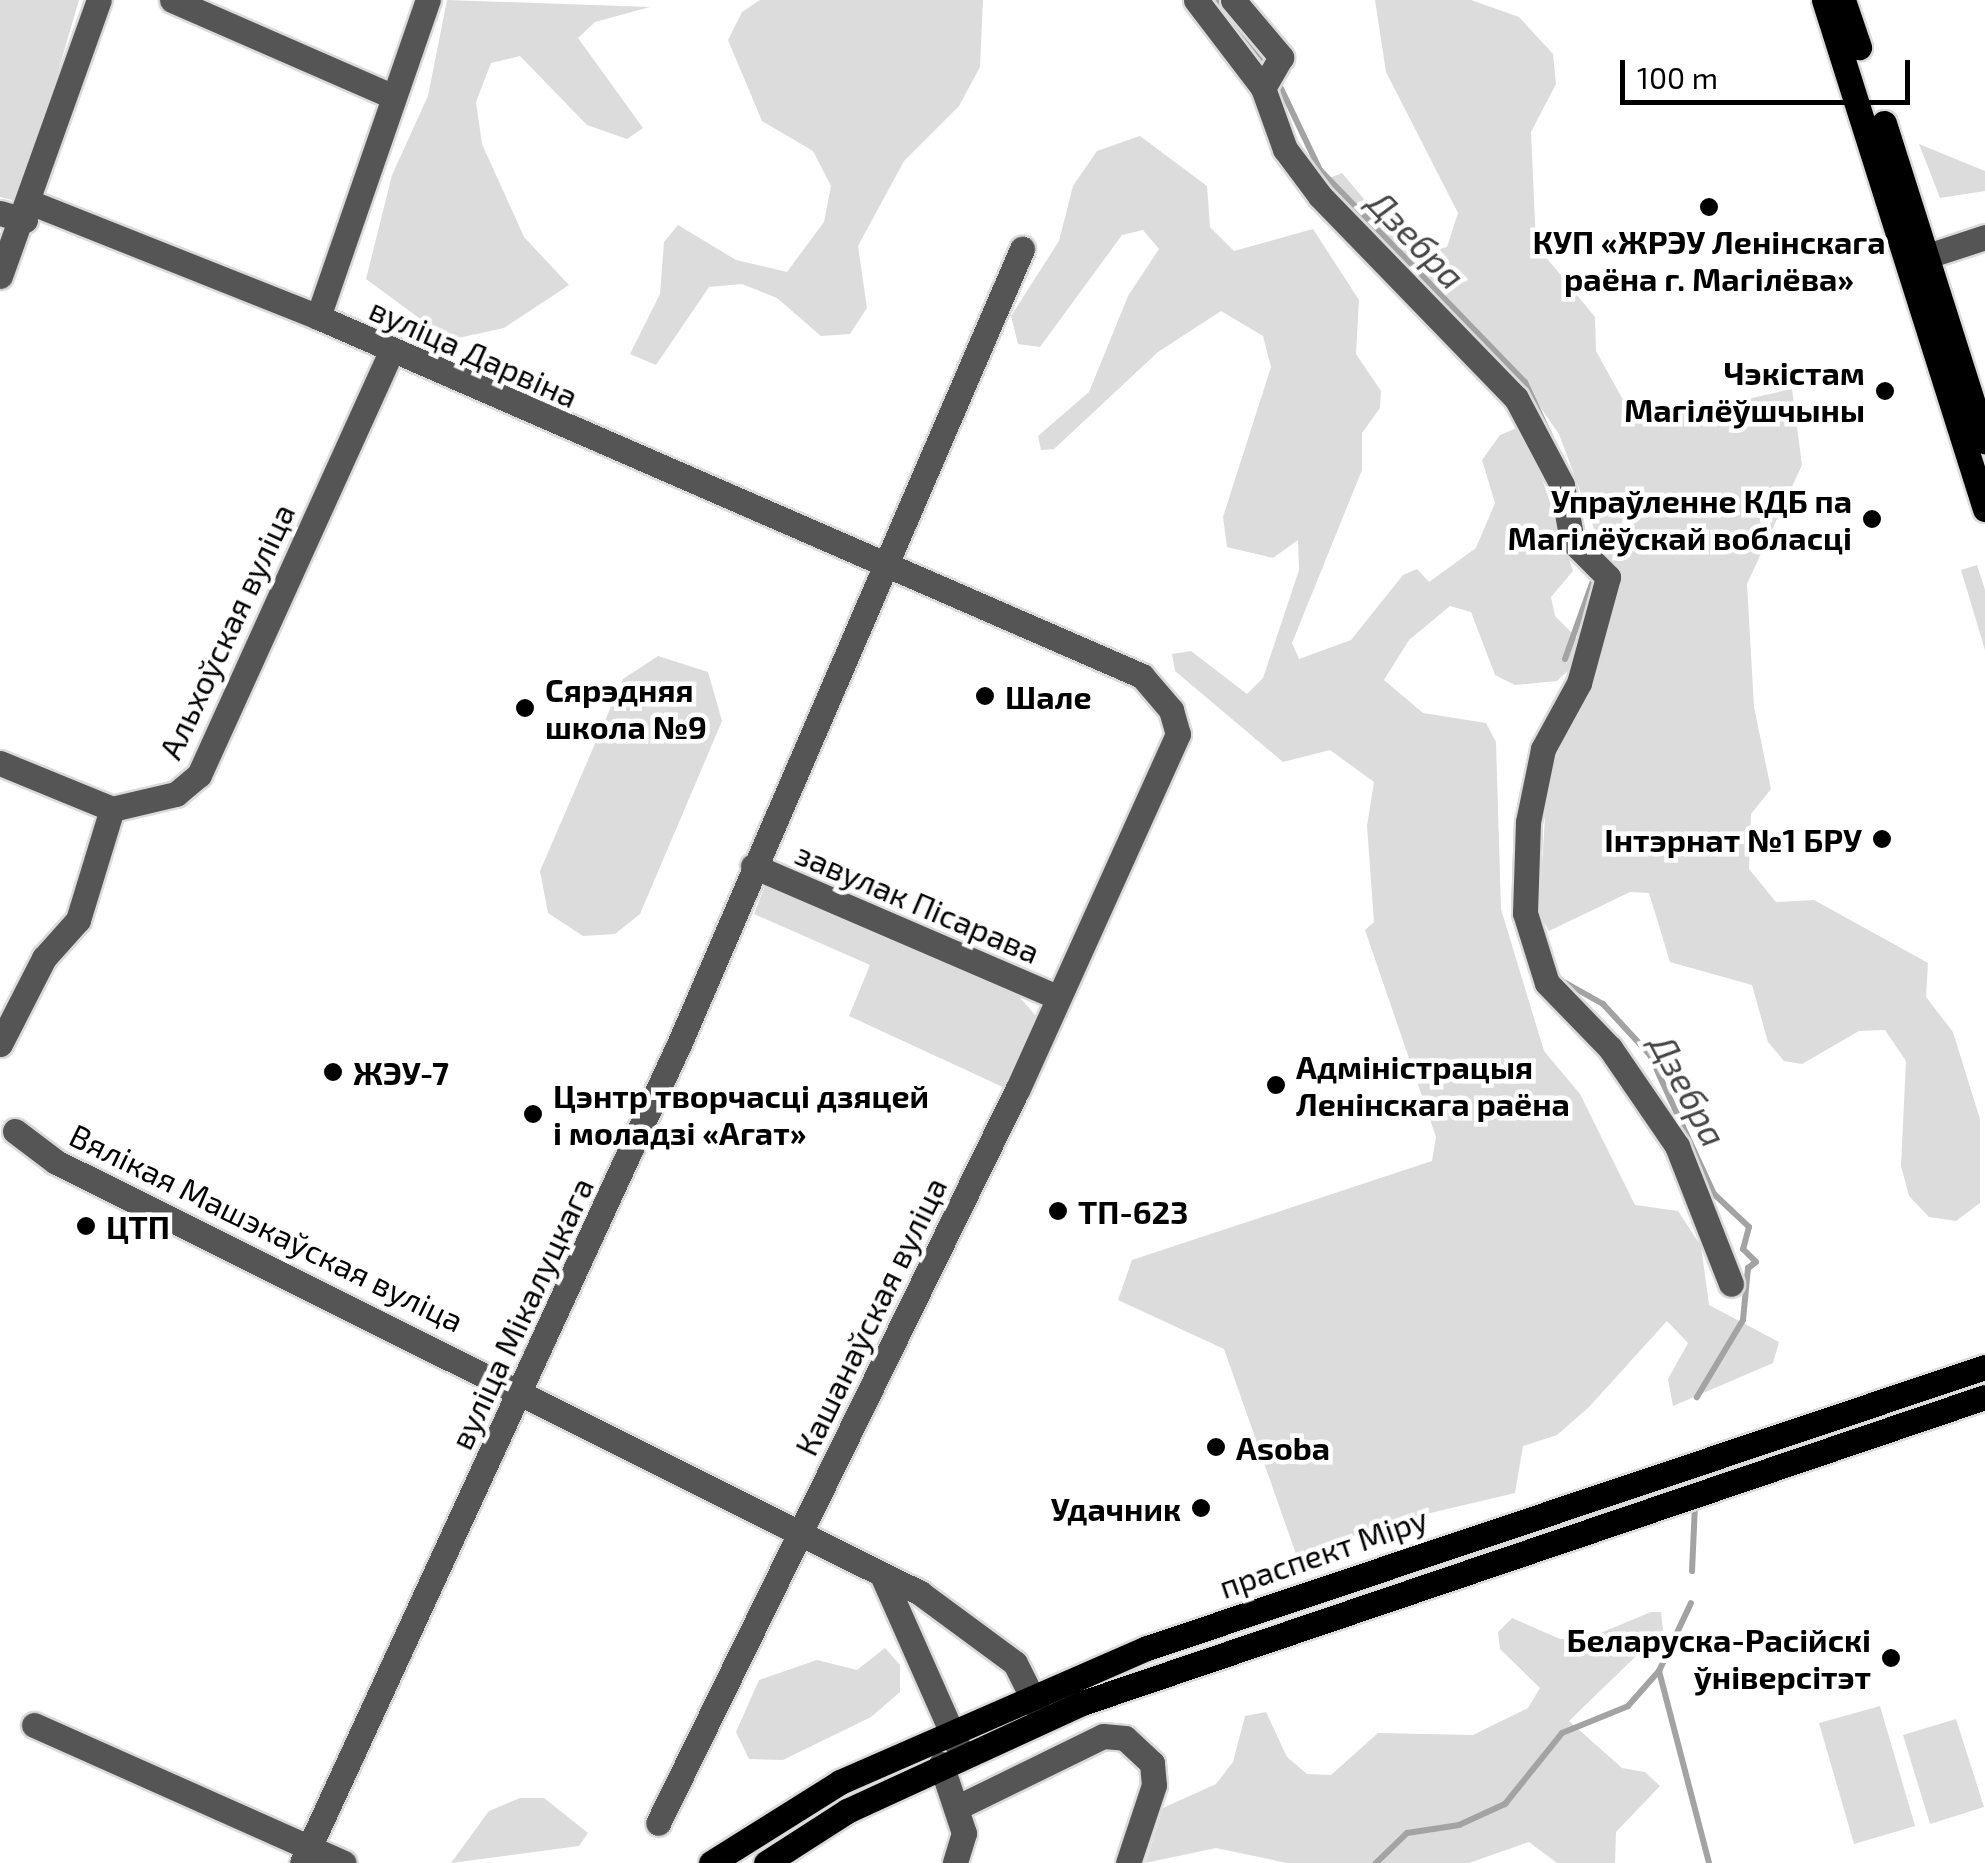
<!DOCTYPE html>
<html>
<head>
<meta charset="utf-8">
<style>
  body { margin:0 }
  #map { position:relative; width:1985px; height:1863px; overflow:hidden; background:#fff; font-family:"Exo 2",sans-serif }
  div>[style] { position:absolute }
  .green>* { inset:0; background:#dcdcdc }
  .stream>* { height:6px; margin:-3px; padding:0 3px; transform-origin:3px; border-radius:3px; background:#a3a3a3 }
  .roads { filter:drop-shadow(2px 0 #dbdbdb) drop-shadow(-2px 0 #dbdbdb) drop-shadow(0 2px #dbdbdb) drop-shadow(0 -2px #dbdbdb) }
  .minor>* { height:25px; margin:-12.5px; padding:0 12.5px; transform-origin:12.5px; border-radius:12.5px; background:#555 }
  .major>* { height:25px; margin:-12.5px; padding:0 12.5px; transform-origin:12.5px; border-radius:12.5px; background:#000 }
  .dots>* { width:28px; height:28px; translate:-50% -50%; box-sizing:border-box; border:5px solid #fff; border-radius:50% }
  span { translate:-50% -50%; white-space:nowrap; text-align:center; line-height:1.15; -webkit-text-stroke:9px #fff; paint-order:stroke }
  .poi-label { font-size:32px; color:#000; font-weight:700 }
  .right { translate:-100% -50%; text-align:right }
  .left { translate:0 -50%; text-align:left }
  .street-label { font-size:32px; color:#000 }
  .water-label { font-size:35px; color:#444; font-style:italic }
  .scale { position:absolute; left:1620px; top:60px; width:290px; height:45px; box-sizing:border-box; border:5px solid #000; border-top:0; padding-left:12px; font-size:30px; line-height:35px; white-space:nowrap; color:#000; -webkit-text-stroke:8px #fff; paint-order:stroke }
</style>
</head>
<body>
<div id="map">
  <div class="green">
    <i style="clip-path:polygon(0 0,79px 0,20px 202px,0 197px)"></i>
    <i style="clip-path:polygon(447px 0,650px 7px,595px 22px,578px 38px,643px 128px,627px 139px,587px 125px,520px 56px,491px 63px,476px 102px,482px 144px,524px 237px,569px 285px,504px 328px,449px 340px,366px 279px,392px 175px,428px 96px)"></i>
    <i style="clip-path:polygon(760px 0,983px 0,980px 67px,959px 106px,904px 161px,858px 246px,867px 308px,850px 334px,821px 336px,777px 298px,742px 284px,709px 287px,656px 365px,630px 354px,660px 294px,664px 242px,678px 225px,736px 260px,787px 272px,824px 222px,831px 186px,813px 151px,762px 121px,728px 40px,742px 12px)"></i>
    <i style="clip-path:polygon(1375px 0,1471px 0,1519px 17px,1553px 54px,1556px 84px,1531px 132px,1536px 245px,1595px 317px,1596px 351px,1622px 398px,1684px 413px,1792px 389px,1802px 465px,1747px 584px,1754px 707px,1771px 789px,1751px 814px,1749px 869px,1776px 902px,1814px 900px,1928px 963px,1926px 997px,1953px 1032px,1980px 1119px,1980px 1203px,1956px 1221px,1929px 1217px,1909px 1196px,1901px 1166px,1906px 1061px,1885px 1030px,1859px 1031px,1802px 1064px,1784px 1061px,1768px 1042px,1752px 985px,1670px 962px,1649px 893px,1630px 892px,1549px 931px,1539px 914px,1547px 784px,1592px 667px,1609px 569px,1559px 434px,1528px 390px,1450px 325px,1322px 181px,1342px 173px,1412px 256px,1447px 247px,1458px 213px,1386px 72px)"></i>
    <i style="clip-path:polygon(1140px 136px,1207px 186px,1210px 227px,1234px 251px,1313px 229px,1359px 300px,1356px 354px,1381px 391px,1380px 408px,1362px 433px,1362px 470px,1292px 643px,1299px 659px,1351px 640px,1403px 575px,1417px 569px,1429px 582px,1476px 548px,1495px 503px,1482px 460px,1500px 435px,1524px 425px,1573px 571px,1551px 597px,1555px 616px,1576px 637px,1577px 662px,1557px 681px,1515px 685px,1495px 675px,1471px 612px,1450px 606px,1409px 640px,1384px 680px,1423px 713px,1486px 723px,1496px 742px,1501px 909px,1544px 1051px,1580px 1094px,1635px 1205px,1678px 1211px,1701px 1246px,1709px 1305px,1779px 1342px,1773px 1363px,1673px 1406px,1668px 1379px,1688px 1343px,1667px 1321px,1589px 1407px,1557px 1435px,1523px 1446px,1515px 1493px,1388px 1523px,1297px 1557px,1224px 1349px,1118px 1300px,1132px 1260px,1432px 1161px,1436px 1137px,1365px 930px,1374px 922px,1367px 826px,1374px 782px,1330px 750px,1283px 762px,1175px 671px,1172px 654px,1191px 651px,1247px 694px,1263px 678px,1299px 570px,1298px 540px,1273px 558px,1227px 547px,1223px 517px,1271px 367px,1263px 336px,1221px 311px,1158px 352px,1054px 449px,1041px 450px,1038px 436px,1089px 392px,1128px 296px,1159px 249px,1143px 230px,1122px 235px,1040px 347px,1018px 344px,1011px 316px,1059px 241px,1073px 186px,1097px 151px)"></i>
    <i style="clip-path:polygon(1919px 144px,1985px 171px,1985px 191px,1940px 198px)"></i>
    <i style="clip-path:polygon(1977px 565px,1985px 590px,1985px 650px,1961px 570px)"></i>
    <i style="clip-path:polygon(658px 656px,708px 672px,722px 721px,640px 914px,615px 934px,583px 936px,548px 913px,540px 871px,623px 679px)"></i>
    <i style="clip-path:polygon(768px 878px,1006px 982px,1037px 1017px,1005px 1088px,849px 1016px,870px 965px,754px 914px)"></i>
    <i style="clip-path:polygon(1651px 1612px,1661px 1612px,1663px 1630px,1569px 1721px,1622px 1768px,1645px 1772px,1660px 1786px,1616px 1832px,1615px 1863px,1557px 1863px,1529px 1842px,1469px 1863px,1287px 1863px,1216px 1848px,1145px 1863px,1163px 1808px,1216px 1784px,1233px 1762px,1245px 1716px,1266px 1712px,1287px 1757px,1307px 1774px,1331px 1775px,1378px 1733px,1473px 1735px,1528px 1708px,1540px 1688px,1500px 1649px,1498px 1632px,1512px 1618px,1560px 1639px,1586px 1639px)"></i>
    <i style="clip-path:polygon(885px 1648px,900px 1665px,900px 1692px,871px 1717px,783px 1760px,749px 1759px,736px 1732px,759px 1680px,817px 1660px,857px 1670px)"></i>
    <i style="clip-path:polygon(1880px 1706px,1915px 1826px,1854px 1844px,1819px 1723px)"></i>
    <i style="clip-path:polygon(1956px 1719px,1984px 1807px,1930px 1824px,1903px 1735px)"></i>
    <i style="clip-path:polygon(520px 1798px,544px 1798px,588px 1833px,579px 1846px,451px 1863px,489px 1811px)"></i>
  </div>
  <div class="stream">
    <i style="left:1213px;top:0;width:15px;rotate:28deg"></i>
    <i style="left:1235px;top:15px;width:20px;rotate:79deg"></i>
    <i style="left:1239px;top:35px;width:42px;rotate:47.9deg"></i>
    <i style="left:1277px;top:80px;width:100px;rotate:64.5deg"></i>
    <i style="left:1320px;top:170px;width:295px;rotate:46deg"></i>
    <i style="left:1525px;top:382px;width:95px;rotate:65.1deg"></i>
    <i style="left:1565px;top:659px;width:83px;rotate:-70.3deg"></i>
    <i style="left:1555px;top:977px;width:55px;rotate:29.4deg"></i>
    <i style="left:1603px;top:1004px;width:69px;rotate:47.3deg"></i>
    <i style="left:1650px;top:1055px;width:153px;rotate:65.3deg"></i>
    <i style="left:1714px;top:1194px;width:48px;rotate:43.3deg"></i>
    <i style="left:1749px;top:1227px;width:23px;rotate:105deg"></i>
    <i style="left:1743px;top:1249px;width:18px;rotate:45deg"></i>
    <i style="left:1756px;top:1262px;width:10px;rotate:143deg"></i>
    <i style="left:1748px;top:1268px;width:52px;rotate:95.5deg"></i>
    <i style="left:1743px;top:1320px;width:90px;rotate:120.9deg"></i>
    <i style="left:1692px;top:1571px;width:66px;rotate:-87.4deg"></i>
    <i style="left:1659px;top:1671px;width:198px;rotate:75.4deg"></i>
    <i style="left:1376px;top:1863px;width:43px;rotate:-44.1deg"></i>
    <i style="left:1407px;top:1833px;width:53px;rotate:-8.7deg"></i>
    <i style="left:1459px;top:1825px;width:51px;rotate:-24.5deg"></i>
    <i style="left:1505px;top:1804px;width:91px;rotate:-51.2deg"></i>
    <i style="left:1562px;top:1733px;width:71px;rotate:-22.2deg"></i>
    <i style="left:1628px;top:1706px;width:47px;rotate:-48.5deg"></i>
    <i style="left:1659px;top:1671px;width:75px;rotate:-64.8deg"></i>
  </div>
  <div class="roads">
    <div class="minor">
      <i style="left:172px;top:0;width:237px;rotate:23.6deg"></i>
      <i style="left:1196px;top:0;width:111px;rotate:52.7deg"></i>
      <i style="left:1263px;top:88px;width:65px;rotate:70.2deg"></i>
      <i style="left:1285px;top:149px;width:59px;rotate:53.3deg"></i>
      <i style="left:1320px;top:196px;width:281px;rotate:45.9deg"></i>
      <i style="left:1516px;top:398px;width:98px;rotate:62.1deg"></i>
      <i style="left:1562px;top:485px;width:57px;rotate:79.9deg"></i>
      <i style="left:1572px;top:541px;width:51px;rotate:45deg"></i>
      <i style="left:1608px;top:577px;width:110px;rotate:105.3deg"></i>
      <i style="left:1579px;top:683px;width:75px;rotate:118.6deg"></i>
      <i style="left:1543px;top:749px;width:75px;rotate:101.6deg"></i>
      <i style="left:1528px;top:822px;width:91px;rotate:91.9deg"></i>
      <i style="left:1525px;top:913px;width:73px;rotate:72.6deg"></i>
      <i style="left:1547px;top:983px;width:91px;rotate:45.9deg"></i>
      <i style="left:1610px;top:1048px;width:119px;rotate:55.6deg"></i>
      <i style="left:1677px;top:1146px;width:148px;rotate:68.6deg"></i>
      <i style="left:1233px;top:0;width:75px;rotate:49.9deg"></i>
      <i style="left:1281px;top:57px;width:36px;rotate:120deg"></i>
      <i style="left:32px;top:203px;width:308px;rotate:21.7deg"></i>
      <i style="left:318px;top:317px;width:899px;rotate:23.54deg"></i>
      <i style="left:1142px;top:676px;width:45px;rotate:49.5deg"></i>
      <i style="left:1171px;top:710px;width:25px;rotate:74deg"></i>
      <i style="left:1178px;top:734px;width:391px;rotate:114.3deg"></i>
      <i style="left:1017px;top:1090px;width:816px;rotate:116.09deg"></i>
      <i style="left:0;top:213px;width:26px;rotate:16deg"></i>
      <i style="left:1909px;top:262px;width:80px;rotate:-18.2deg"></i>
      <i style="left:0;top:276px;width:293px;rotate:-70.3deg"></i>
      <i style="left:318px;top:317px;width:336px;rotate:-70.9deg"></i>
      <i style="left:0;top:763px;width:121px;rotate:22.3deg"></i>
      <i style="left:112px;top:809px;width:66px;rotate:-13.2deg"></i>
      <i style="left:176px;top:794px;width:30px;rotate:-40deg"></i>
      <i style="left:199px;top:775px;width:463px;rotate:-65.6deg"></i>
      <i style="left:753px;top:866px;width:331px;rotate:23.3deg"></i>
      <i style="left:0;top:1044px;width:97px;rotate:-62.9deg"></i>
      <i style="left:44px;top:958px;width:51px;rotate:-48.2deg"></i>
      <i style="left:78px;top:920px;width:116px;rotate:-73deg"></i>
      <i style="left:15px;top:1131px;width:51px;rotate:37.1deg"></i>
      <i style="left:56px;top:1162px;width:966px;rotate:26.51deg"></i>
      <i style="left:920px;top:1593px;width:118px;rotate:36.4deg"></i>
      <i style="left:1015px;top:1663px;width:58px;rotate:63.4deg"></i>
      <i style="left:882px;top:1575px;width:195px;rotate:66.1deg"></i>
      <i style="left:34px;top:1725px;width:339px;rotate:24deg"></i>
      <i style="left:941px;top:1764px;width:73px;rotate:71.6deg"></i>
      <i style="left:964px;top:1833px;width:31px;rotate:107deg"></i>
      <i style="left:958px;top:1807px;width:161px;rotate:-26.1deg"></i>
      <i style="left:1103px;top:1736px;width:22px;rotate:5deg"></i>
      <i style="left:1125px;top:1738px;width:37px;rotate:43deg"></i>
      <i style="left:1152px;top:1763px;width:22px;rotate:85deg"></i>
      <i style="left:1154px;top:1785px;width:82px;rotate:108.4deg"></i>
      <i style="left:302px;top:1863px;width:904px;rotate:-65.28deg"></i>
      <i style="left:680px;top:1042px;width:864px;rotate:-66.67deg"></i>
    </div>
    <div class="major">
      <i style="left:1824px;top:0;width:534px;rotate:72.45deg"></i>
      <i style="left:1843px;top:0;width:50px;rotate:71.2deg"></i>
      <i style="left:1884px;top:123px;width:334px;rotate:72.4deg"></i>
      <i style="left:711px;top:1863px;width:152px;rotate:-32.1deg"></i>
      <i style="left:840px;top:1782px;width:335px;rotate:-23.6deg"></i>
      <i style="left:1147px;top:1648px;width:884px;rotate:-18.54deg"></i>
      <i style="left:766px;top:1863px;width:96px;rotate:-32.7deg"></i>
      <i style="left:847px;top:1811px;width:259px;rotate:-24.7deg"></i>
      <i style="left:1082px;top:1703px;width:953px;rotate:-18.72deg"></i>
    </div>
  </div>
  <div class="dots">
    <i style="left:1709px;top:207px;background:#000"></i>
    <i style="left:1885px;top:391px;background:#000"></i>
    <i style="left:1872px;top:519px;background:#000"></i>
    <i style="left:985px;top:696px;background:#000"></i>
    <i style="left:525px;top:708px;background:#000"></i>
    <i style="left:1882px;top:839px;background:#000"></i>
    <i style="left:333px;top:1072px;background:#000"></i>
    <i style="left:1276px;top:1085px;background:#000"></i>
    <i style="left:533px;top:1114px;background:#000"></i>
    <i style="left:1058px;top:1211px;background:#000"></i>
    <i style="left:86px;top:1226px;background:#000"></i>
    <i style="left:1216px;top:1447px;background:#000"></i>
    <i style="left:1201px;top:1508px;background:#000"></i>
    <i style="left:1891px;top:1658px;background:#000"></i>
  </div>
  <div class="poi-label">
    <span style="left:1709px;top:260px">КУП «ЖРЭУ Ленінскага<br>раёна г. Магілёва»</span>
    <span class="right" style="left:1865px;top:391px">Чэкістам<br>Магілёўшчыны</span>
    <span class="right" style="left:1852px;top:519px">Упраўленне КДБ па<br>Магілёўскай вобласці</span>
    <span class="left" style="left:545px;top:708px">Сярэдняя<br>школа №9</span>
    <span class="left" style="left:1005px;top:696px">Шале</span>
    <span class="right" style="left:1862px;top:839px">Інтэрнат №1 БРУ</span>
    <span class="left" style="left:1296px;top:1085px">Адміністрацыя<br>Ленінскага раёна</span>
    <span class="left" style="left:353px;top:1072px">ЖЭУ-7</span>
    <span class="left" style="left:553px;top:1114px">Цэнтр творчасці дзяцей<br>і моладзі «Агат»</span>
    <span class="left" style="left:1078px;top:1211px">ТП-623</span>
    <span class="left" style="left:106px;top:1226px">ЦТП</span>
    <span class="left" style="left:1236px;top:1447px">Asoba</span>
    <span class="right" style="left:1181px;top:1508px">Удачник</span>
    <span class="right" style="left:1871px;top:1658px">Беларуска-Расійскі<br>ўніверсітэт</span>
  </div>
  <div class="street-label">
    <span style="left:474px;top:352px;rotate:24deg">вуліца Дарвіна</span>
    <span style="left:226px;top:631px;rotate:-65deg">Альхоўская вуліца</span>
    <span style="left:918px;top:902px;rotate:23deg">завулак Пісарава</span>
    <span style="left:267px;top:1227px;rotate:26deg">Вялікая Машэкаўская вуліца</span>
    <span style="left:521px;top:1313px;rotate:-65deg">вуліца Мікалуцкага</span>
    <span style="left:870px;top:1316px;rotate:-64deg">Кашанаўская вуліца</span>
    <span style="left:1323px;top:1552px;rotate:-19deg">праспект Міру</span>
  </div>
  <div class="water-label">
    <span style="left:1417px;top:239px;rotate:46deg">Дзебра</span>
    <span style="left:1689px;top:1090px;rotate:62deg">Дзебра</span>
  </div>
  <div class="scale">100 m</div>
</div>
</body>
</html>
